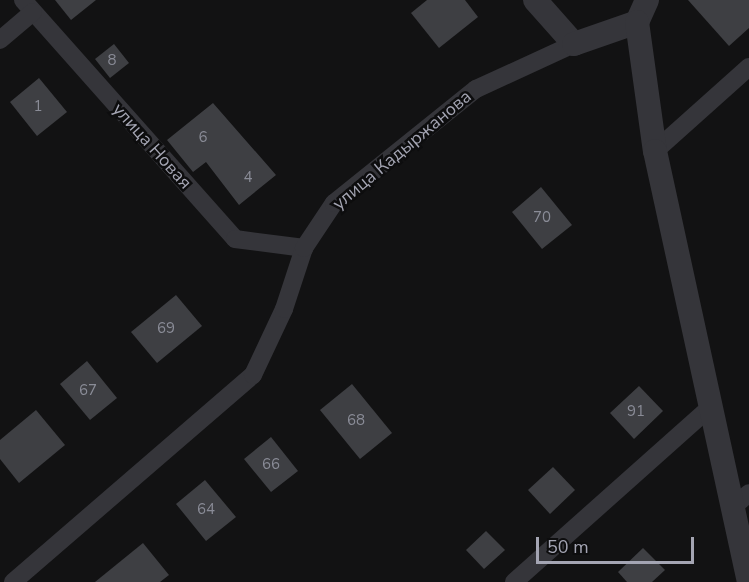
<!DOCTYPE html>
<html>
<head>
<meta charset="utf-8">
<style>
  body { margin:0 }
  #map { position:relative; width:749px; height:582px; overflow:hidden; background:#121213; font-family:"Nunito Sans",sans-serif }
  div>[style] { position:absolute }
  .building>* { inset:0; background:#3e3f43 }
  .minor>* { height:18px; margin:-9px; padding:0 9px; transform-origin:9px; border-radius:9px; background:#35353a }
  .tertiary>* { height:24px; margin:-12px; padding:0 12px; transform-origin:12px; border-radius:12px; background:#35353a }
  span { translate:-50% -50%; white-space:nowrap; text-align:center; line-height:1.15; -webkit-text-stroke:5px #0d0d0e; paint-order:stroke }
  .number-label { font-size:15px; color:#8a8c97 }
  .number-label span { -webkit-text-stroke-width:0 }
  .street-label { font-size:18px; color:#a4a5b3 }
  .scale { position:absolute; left:536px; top:537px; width:158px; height:27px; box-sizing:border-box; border:3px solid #a4a5b3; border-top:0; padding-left:8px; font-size:18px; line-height:21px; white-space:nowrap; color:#a4a5b3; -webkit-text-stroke:4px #0d0d0e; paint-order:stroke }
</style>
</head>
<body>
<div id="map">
  <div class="building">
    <i style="clip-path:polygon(55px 0,96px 0,71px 20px)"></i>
    <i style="clip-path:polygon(427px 0,465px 0,478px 17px,439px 48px,411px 13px)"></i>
    <i style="clip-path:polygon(688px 0,749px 0,749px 28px,729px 46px)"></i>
    <i style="clip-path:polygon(114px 44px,129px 63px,110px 78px,95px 59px)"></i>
    <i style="clip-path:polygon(39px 78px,67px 112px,37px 136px,10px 102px)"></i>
    <i style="clip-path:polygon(213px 103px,276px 175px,239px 205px,206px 162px,193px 172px,167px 140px)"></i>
    <i style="clip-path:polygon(541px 187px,572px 225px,542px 249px,512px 212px)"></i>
    <i style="clip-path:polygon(176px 295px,202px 326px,157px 363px,131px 332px)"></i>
    <i style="clip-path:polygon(87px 361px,117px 398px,90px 420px,60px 384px)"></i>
    <i style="clip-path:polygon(352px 384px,392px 433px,360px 459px,320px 410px)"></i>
    <i style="clip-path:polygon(639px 386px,663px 411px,634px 439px,610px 413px)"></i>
    <i style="clip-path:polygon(36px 410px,65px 445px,19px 483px,0 459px,0 440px)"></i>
    <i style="clip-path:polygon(271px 437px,298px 471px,271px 492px,244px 459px)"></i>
    <i style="clip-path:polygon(553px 467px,575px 490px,550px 514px,528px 490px)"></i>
    <i style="clip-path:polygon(205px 480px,236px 517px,206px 541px,176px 504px)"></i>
    <i style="clip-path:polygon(486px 531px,505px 550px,484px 569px,466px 550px)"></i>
    <i style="clip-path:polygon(143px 543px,169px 575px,160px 582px,95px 582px)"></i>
    <i style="clip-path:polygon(643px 548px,665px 570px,652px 582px,627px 582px,618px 572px)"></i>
  </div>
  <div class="minor">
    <i style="left:23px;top:0;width:319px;rotate:48.4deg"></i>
    <i style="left:235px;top:239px;width:70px;rotate:7.4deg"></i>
    <i style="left:0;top:40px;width:43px;rotate:-40.3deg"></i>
    <i style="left:655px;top:151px;width:126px;rotate:-41.8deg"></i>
    <i style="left:733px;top:507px;width:21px;rotate:-41deg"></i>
    <i style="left:13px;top:582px;width:317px;rotate:-40.8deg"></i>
    <i style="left:253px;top:375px;width:73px;rotate:-64.8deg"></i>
    <i style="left:284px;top:309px;width:64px;rotate:-71.8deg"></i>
    <i style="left:304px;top:248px;width:54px;rotate:-56.3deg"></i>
    <i style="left:334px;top:203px;width:182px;rotate:-38.8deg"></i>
    <i style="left:476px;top:89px;width:108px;rotate:-24.7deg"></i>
    <i style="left:514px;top:582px;width:261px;rotate:-41.7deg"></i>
  </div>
  <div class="tertiary">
    <i style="left:535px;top:0;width:59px;rotate:48.4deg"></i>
    <i style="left:574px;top:44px;width:67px;rotate:-19.2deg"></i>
    <i style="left:647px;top:0;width:24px;rotate:114deg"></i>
    <i style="left:637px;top:22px;width:130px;rotate:82.1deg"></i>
    <i style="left:655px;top:151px;width:441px;rotate:77.7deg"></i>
  </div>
  <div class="number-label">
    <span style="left:112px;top:61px">8</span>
    <span style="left:38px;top:107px">1</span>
    <span style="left:203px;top:138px">6</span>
    <span style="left:248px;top:178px">4</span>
    <span style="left:542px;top:218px">70</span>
    <span style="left:166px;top:329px">69</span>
    <span style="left:88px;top:391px">67</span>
    <span style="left:636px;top:412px">91</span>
    <span style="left:356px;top:421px">68</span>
    <span style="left:271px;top:465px">66</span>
    <span style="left:206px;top:510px">64</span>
  </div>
  <div class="street-label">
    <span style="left:152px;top:146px;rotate:48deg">улица Новая</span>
    <span style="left:402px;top:150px;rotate:-40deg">улица Кадыржанова</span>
  </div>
  <div class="scale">50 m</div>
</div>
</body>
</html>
